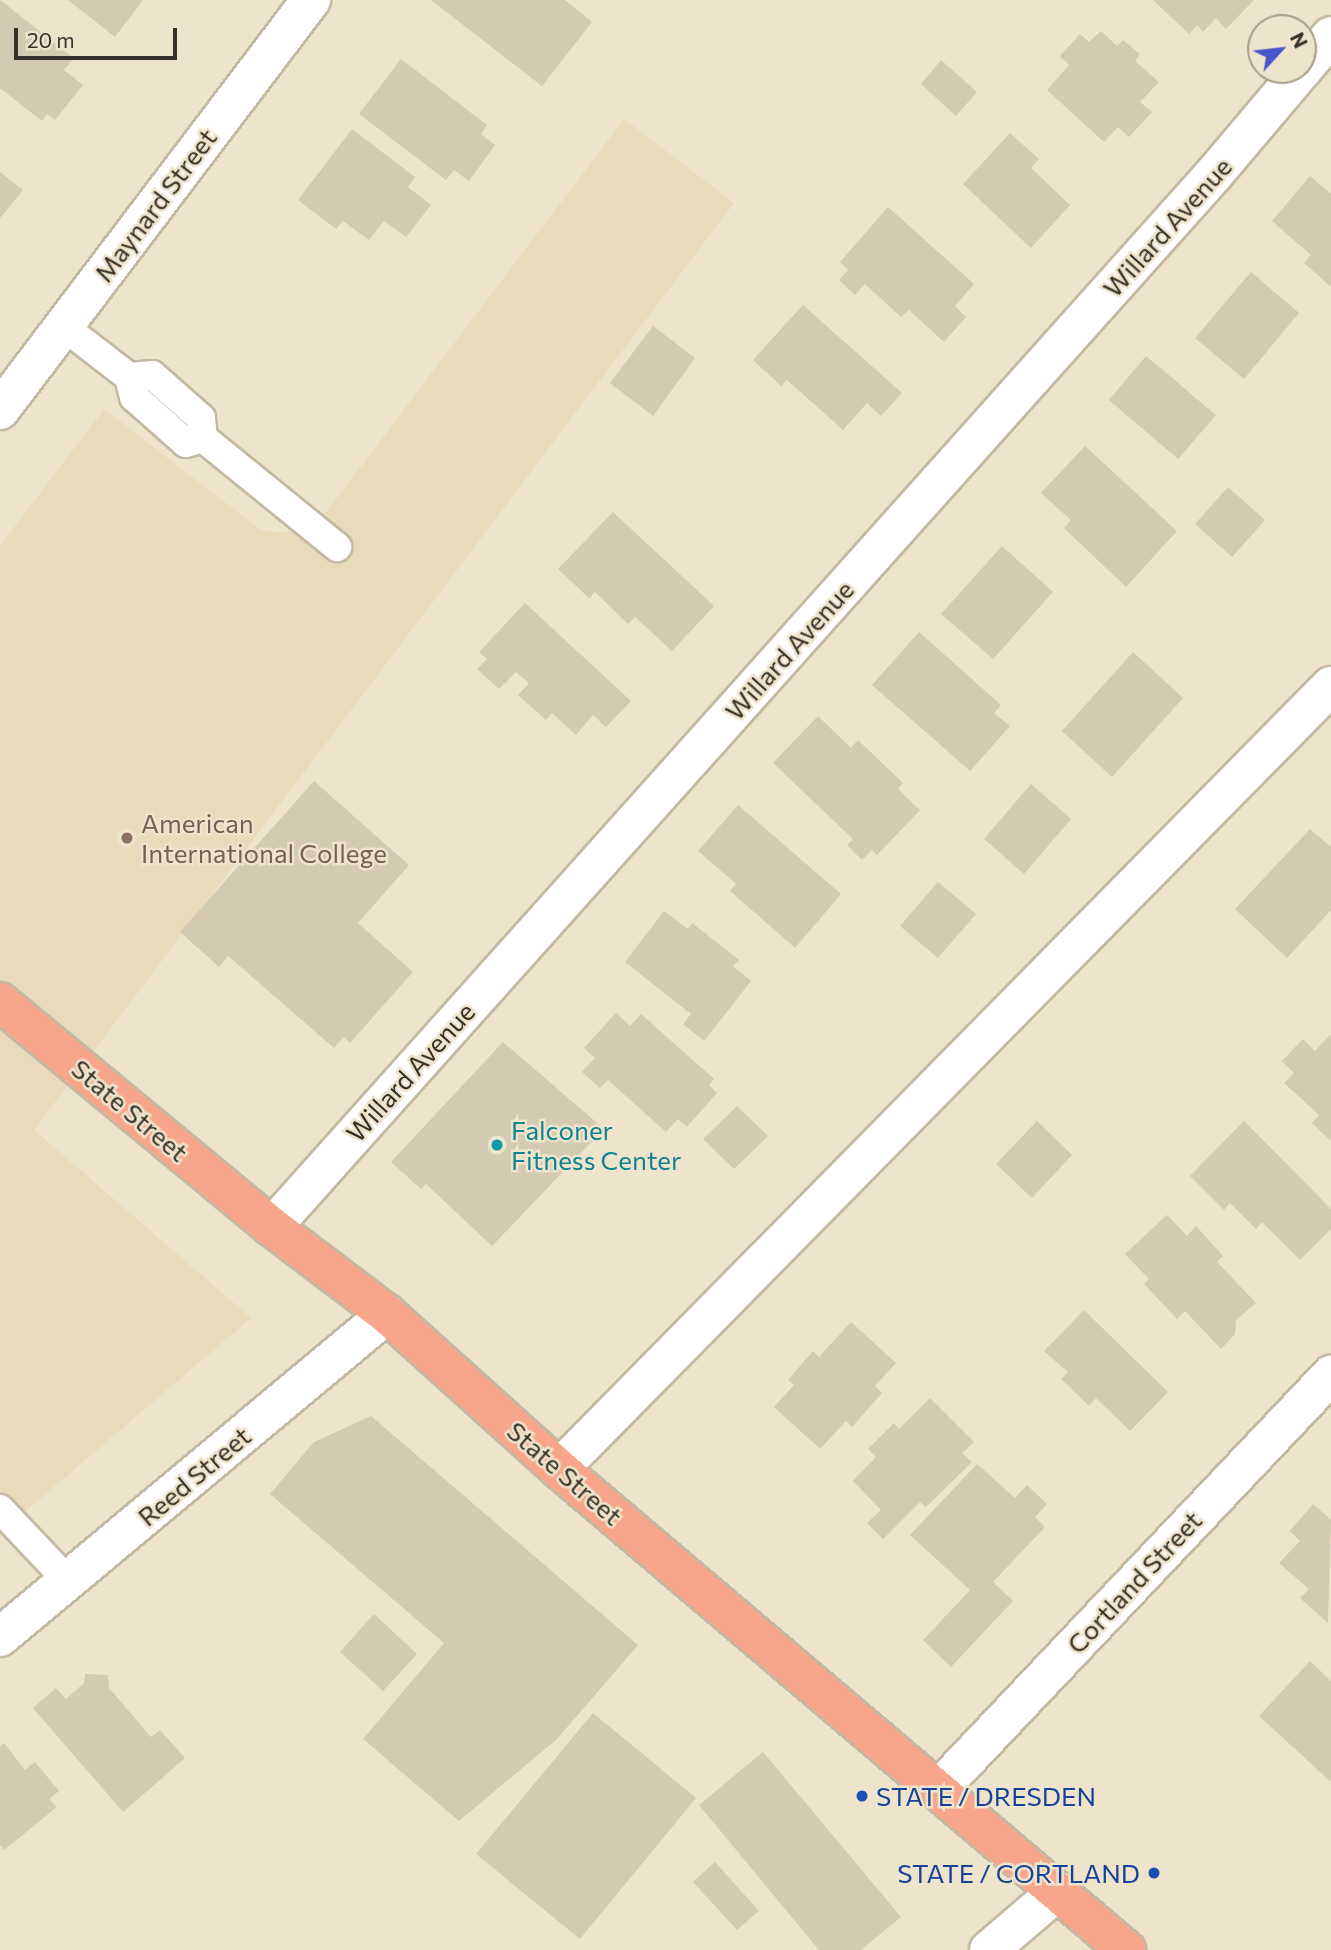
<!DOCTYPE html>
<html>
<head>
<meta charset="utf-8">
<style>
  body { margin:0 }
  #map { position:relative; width:1331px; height:1950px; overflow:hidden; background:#eee3cb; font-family:Commissioner,sans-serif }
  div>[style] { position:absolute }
  .built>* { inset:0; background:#e9dabb }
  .building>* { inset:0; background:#d4c9b1 }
  .roads { filter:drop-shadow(2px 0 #c3b8a1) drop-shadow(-2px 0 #c3b8a1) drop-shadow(0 2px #c3b8a1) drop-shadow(0 -2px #c3b8a1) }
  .service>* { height:28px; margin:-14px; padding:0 14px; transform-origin:14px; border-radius:14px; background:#fff }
  .minor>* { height:38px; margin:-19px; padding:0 19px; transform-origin:19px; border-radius:19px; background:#fff }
  .primary>* { height:38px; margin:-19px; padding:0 19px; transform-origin:19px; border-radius:19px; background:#f8a68b }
  .dots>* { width:19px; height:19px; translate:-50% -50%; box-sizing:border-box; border:4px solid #eee3cb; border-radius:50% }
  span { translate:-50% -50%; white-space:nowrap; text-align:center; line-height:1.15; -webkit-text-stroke:5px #eee3cb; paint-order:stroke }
  .street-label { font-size:26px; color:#363128 }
  .education-label { font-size:26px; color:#785e54 }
  .left { translate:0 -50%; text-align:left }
  .culture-label { font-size:26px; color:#0d838f }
  .transit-label { font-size:26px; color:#164399 }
  .right { translate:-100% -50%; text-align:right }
  .north { position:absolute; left:1247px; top:14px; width:70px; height:70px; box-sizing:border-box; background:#eee3cb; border:2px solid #a49c8a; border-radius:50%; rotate:63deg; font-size:19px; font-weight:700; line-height:28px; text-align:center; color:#363128 }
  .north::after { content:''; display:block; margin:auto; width:24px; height:32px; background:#4956cb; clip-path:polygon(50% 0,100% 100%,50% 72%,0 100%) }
  .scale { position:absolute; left:14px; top:28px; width:163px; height:32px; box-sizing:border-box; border:4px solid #363128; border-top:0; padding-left:9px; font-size:21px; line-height:24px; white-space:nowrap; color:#363128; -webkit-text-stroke:5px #eee3cb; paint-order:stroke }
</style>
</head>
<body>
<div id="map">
  <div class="built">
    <i style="clip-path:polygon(624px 119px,734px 203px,34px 1130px,251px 1318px,0 1533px,0 546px,104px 409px,262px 531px,295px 533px,324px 515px)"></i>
  </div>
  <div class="building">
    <i style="clip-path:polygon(0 0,74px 58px,64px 70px,83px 85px,55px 120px,47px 114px,42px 121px,0 88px)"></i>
    <i style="clip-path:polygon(68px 0,143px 0,115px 37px)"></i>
    <i style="clip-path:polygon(431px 0,565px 0,592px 22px,542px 86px)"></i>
    <i style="clip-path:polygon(1153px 0,1254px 0,1226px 29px,1216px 18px,1203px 32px,1197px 25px,1189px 34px)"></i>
    <i style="clip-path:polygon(1101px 31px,1117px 46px,1123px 40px,1140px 54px,1135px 61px,1159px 82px,1140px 102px,1152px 112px,1129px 137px,1118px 127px,1104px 142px,1047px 90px,1069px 65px,1060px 56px,1080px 34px,1089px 42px)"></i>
    <i style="clip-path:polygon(401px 59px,487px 125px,481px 134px,495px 145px,469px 181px,454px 170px,446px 180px,359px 114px)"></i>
    <i style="clip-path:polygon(941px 60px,977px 92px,956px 116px,921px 84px)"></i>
    <i style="clip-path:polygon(352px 129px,415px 177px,408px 187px,431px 205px,406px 237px,384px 221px,369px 240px,343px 221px,336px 229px,298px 200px)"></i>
    <i style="clip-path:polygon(1010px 133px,1039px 159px,1031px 168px,1070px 205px,1031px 248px,963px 184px)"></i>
    <i style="clip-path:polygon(0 172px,23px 190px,0 218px)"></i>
    <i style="clip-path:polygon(1310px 176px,1331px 194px,1331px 287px,1304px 263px,1311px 255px,1272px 221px)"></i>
    <i style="clip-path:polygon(888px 207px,974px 284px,955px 306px,966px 317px,944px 342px,909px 310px,901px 317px,865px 284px,855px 295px,839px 280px,848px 270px,840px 262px)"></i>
    <i style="clip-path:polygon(1251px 272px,1299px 313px,1244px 379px,1195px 338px)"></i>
    <i style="clip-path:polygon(803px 305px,902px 393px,881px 416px,867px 403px,843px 430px,787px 380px,781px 386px,753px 360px)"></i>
    <i style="clip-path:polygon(653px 326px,695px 358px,653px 416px,610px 383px)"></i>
    <i style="clip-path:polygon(1146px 356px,1216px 415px,1178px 459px,1109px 400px)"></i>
    <i style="clip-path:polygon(1085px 446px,1177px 531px,1126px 587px,1064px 528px,1071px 520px,1041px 493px)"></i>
    <i style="clip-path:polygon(1228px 487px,1265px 520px,1232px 557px,1195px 524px)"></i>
    <i style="clip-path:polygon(613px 512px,714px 606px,672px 651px,635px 617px,628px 624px,595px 592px,589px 598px,558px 569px)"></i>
    <i style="clip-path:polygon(1002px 546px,1053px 592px,993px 659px,941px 614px)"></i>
    <i style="clip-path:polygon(525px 603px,631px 701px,606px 727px,593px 715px,576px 735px,552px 713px,546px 720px,518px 695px,529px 683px,516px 672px,499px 689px,477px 669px,487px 659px,479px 652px)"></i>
    <i style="clip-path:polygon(919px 632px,1001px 705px,994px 713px,1010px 726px,970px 771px,872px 685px)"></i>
    <i style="clip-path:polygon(1133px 652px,1183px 698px,1112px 777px,1062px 731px)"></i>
    <i style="clip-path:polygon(818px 716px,851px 748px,858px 740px,903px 783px,898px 789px,920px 810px,877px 855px,872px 850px,862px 860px,847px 845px,853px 839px,773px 763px)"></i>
    <i style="clip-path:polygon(314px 781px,409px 865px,358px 923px,413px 972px,350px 1043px,344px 1037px,334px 1048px,228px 956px,219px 967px,180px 932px)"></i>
    <i style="clip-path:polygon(1031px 784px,1071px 819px,1024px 874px,984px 839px)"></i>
    <i style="clip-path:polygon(738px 805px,841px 894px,795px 948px,730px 891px,736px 884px,698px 851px)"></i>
    <i style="clip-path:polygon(1310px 829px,1331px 847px,1331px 910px,1287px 958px,1235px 909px)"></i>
    <i style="clip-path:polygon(938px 882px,976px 914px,938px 958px,900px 926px)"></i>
    <i style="clip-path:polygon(664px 911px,688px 929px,692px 923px,739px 960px,733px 966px,751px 981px,704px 1041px,683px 1024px,691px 1014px,625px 962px)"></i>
    <i style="clip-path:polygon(616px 1013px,630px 1026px,641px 1014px,714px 1079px,709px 1085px,717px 1093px,687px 1127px,678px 1119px,666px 1132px,608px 1080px,600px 1088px,582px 1072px,595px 1058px,584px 1048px)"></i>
    <i style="clip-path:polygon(1331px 1034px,1331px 1141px,1312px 1123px,1319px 1115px,1284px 1083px,1294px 1073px,1282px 1061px,1303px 1039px,1315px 1051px)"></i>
    <i style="clip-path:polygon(503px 1042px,604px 1129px,492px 1246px,426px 1184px,421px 1189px,391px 1162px)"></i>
    <i style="clip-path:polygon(737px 1106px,768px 1136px,734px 1169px,703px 1139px)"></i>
    <i style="clip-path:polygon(1037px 1121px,1072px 1155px,1032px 1198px,996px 1164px)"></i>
    <i style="clip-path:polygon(1244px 1121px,1331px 1209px,1331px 1229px,1300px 1260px,1262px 1222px,1256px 1229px,1230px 1203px,1224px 1210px,1190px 1176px)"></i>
    <i style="clip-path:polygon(1167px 1215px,1187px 1236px,1196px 1226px,1223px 1256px,1217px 1262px,1256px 1303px,1236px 1320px,1235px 1334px,1221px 1349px,1185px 1311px,1177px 1319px,1144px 1284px,1149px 1279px,1125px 1254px)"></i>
    <i style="clip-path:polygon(1084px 1310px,1168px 1392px,1130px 1431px,1096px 1398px,1089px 1406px,1061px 1379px,1068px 1372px,1044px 1351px)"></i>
    <i style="clip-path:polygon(851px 1322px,896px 1363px,875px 1386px,882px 1393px,852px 1427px,846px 1421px,820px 1449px,774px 1407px,794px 1385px,788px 1380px,813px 1351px,819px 1357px)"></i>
    <i style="clip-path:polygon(930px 1398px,974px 1442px,962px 1453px,972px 1462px,926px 1507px,920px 1502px,883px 1539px,867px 1523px,881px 1510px,853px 1481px,876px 1457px,868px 1449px,894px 1423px,899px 1429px)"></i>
    <i style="clip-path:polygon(371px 1416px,638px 1645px,557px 1739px,459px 1821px,363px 1739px,444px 1643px,270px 1494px,314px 1442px)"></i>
    <i style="clip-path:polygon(977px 1464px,1015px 1498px,1027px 1485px,1047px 1504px,1035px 1517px,1045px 1527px,993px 1582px,1013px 1601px,951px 1667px,923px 1640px,970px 1590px,910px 1535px)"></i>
    <i style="clip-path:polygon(1313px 1504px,1331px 1520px,1328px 1623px,1300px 1598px,1309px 1589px,1279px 1563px,1300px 1541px,1290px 1531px)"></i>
    <i style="clip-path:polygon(374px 1614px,417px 1654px,383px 1691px,340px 1652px)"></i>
    <i style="clip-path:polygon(1310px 1661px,1331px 1681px,1331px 1782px,1259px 1716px)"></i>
    <i style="clip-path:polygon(85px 1674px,108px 1675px,109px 1688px,151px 1737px,160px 1730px,185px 1758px,123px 1812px,33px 1708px,56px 1688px,66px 1699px,84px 1683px)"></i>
    <i style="clip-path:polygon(593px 1713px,696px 1798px,580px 1939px,476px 1854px)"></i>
    <i style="clip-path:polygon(4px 1743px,25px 1770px,35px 1762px,59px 1791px,49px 1799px,57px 1807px,4px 1850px,0 1845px,0 1746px)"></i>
    <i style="clip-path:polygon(763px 1752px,901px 1917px,861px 1950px,819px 1950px,699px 1805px)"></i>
    <i style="clip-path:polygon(715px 1862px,759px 1911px,737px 1930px,693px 1882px)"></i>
  </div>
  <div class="roads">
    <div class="service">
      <i style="left:63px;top:326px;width:83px;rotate:37.7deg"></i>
      <i style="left:129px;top:377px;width:21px;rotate:76deg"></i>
      <i style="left:134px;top:397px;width:69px;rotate:41.5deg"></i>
      <i style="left:186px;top:443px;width:18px;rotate:-16deg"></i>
      <i style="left:203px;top:438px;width:20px;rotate:-96deg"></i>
      <i style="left:201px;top:418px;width:65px;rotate:-138.7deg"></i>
      <i style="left:152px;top:375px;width:23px;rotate:175deg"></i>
      <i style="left:203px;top:438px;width:173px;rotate:39.1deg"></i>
      <i style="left:0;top:1509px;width:99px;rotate:46.6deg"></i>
    </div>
    <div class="minor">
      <i style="left:1303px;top:69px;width:43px;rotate:-49.7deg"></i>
      <i style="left:0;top:410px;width:515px;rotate:-52.82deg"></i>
      <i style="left:272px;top:1227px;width:1414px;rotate:-48.18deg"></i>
      <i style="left:1215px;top:173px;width:135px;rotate:-49.8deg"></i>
      <i style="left:559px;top:1469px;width:1100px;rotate:-45.41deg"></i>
      <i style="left:0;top:1637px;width:504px;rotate:-39.85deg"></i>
      <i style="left:938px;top:1790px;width:572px;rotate:-46.56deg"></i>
      <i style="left:989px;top:1950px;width:91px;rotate:-40.5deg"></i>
    </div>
    <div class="primary">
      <i style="left:0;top:1002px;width:353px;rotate:39.6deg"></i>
      <i style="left:272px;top:1227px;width:144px;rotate:37.1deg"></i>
      <i style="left:387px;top:1314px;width:232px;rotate:42deg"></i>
      <i style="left:559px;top:1469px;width:744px;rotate:40.31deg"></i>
    </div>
  </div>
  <div class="dots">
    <i style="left:127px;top:838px;background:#8d6e63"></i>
    <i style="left:497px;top:1145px;background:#0f9aa8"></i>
    <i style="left:862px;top:1796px;background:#1a4fb4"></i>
    <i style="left:1154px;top:1873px;background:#1a4fb4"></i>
  </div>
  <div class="street-label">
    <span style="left:155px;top:205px;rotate:-53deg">Maynard Street</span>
    <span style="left:1167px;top:227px;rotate:-48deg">Willard Avenue</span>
    <span style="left:789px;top:650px;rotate:-48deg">Willard Avenue</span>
    <span style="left:410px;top:1072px;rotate:-48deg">Willard Avenue</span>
    <span style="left:130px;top:1110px;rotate:40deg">State Street</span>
    <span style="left:565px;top:1473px;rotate:41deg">State Street</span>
    <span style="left:194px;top:1476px;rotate:-40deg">Reed Street</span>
    <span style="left:1134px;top:1582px;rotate:-47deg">Cortland Street</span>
  </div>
  <div class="education-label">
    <span class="left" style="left:141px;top:838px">American<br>International College</span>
  </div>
  <div class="culture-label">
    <span class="left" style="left:511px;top:1145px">Falconer<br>Fitness Center</span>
  </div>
  <div class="transit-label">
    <span class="left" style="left:876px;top:1796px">STATE / DRESDEN</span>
    <span class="right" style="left:1140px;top:1873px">STATE / CORTLAND</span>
  </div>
  <div class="north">N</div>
  <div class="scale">20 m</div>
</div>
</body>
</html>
